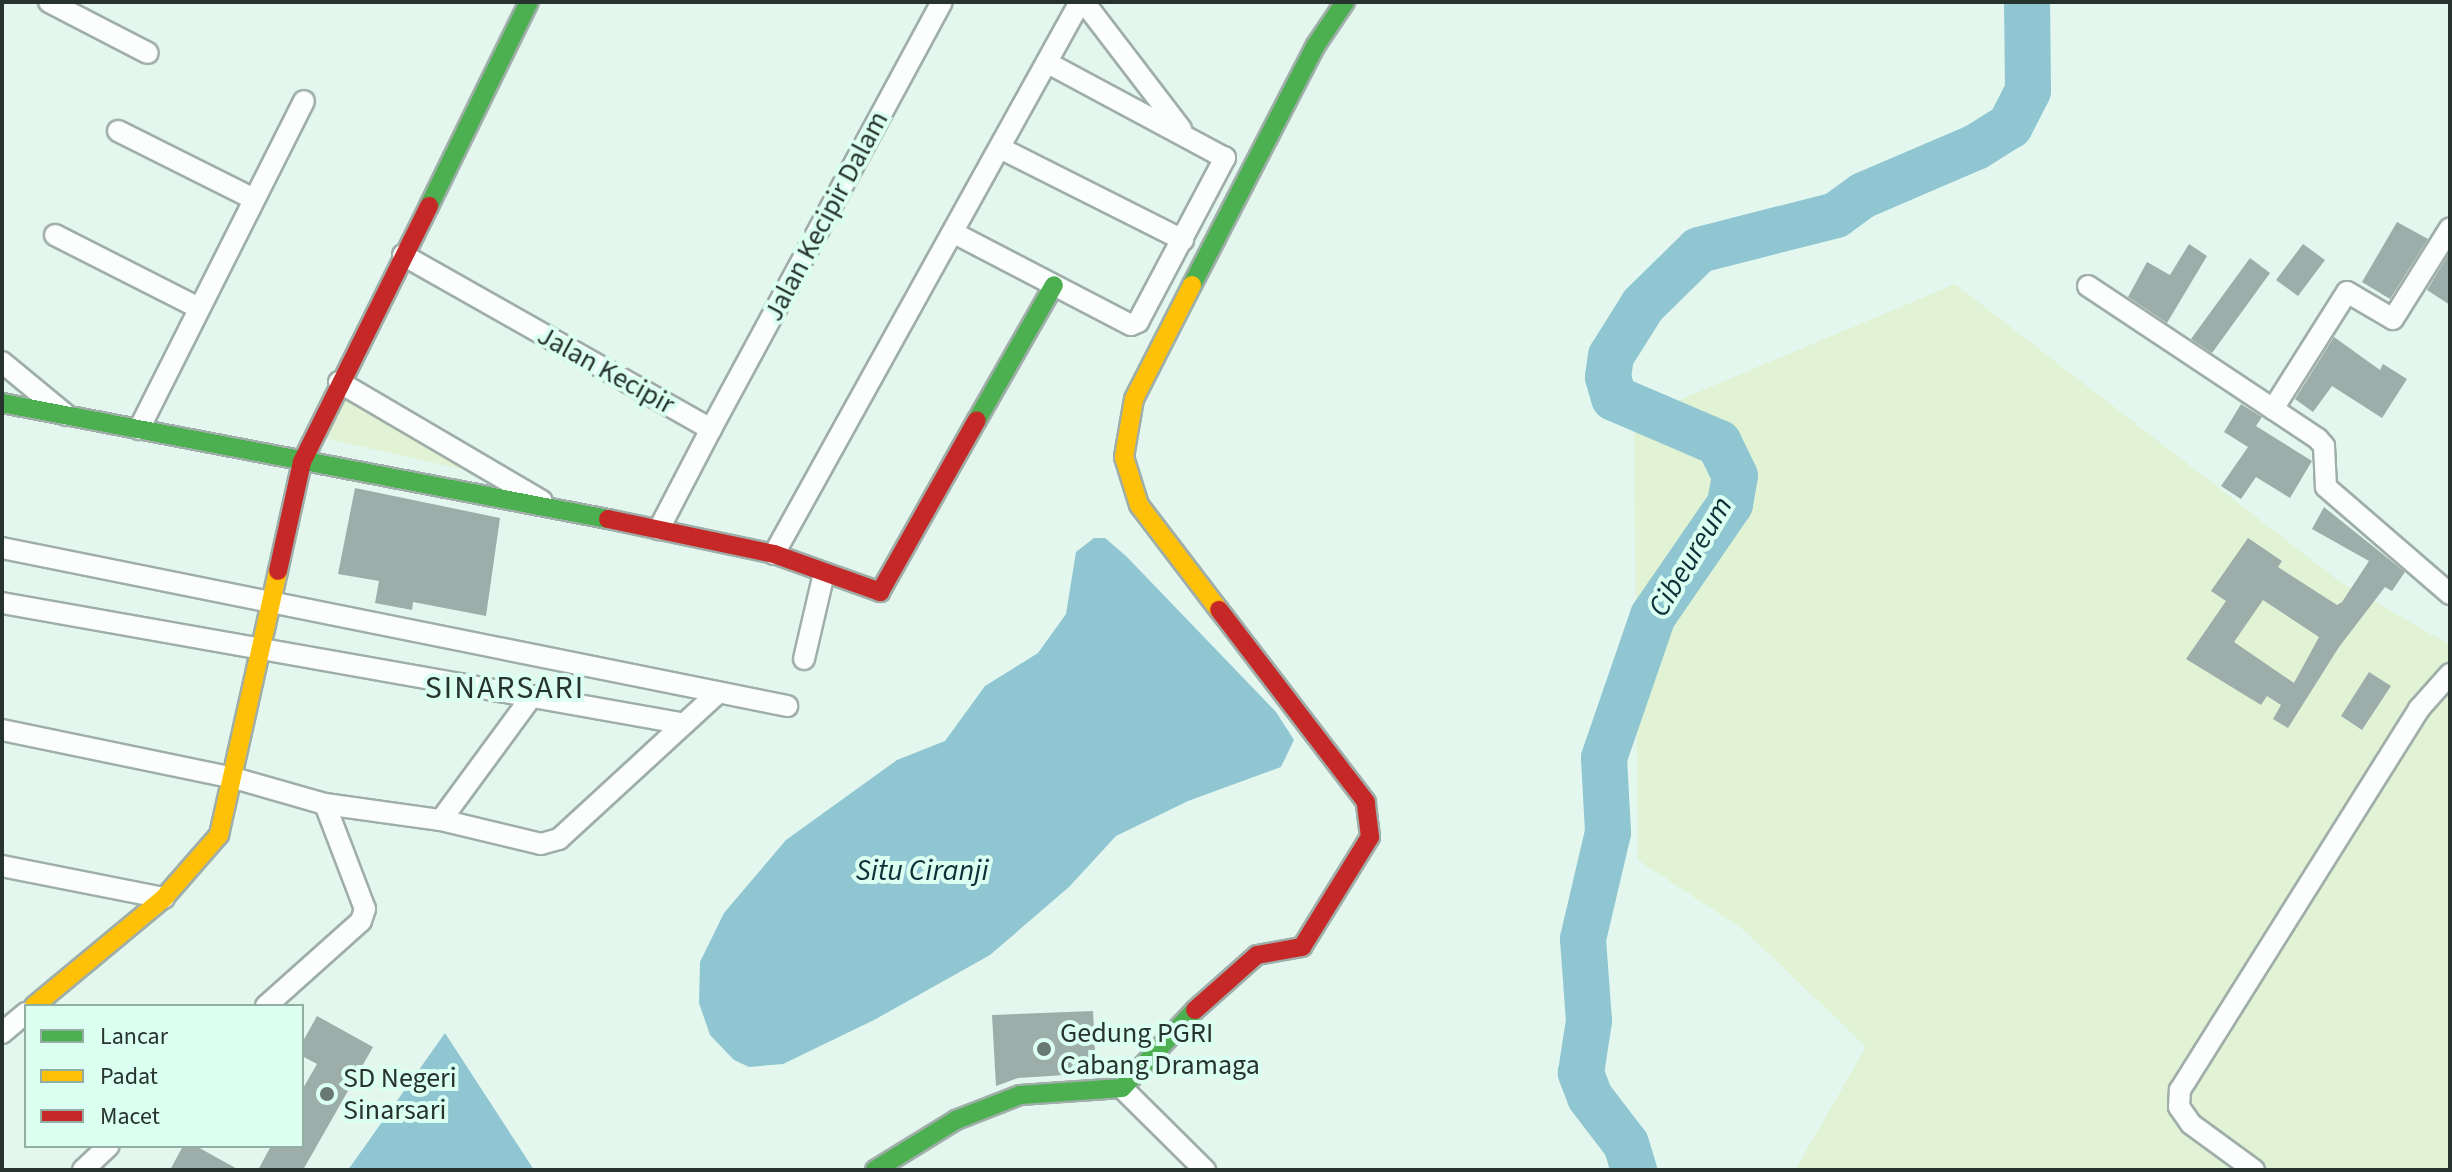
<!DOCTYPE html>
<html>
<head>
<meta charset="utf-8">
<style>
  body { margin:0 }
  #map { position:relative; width:2452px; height:1172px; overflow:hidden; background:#e3f7ef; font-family:"Source Sans 3",sans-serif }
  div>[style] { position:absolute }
  .green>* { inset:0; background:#e1f2d5 }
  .water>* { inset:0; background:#8fc6d1 }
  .river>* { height:46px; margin:-23px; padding:0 23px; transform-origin:23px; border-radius:23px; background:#8fc6d1 }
  .building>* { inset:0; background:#9dadaa }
  .roads { filter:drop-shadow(2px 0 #9faea8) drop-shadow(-2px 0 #9faea8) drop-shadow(0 2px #9faea8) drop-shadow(0 -2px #9faea8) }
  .street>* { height:20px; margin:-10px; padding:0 10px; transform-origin:10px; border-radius:10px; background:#fbfefd }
  .fast>* { height:18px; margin:-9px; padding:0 9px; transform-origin:9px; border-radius:9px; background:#4caf50 }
  .slow>* { height:18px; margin:-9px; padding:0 9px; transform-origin:9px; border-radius:9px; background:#ffc107 }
  .jam>* { height:18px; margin:-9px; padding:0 9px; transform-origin:9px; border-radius:9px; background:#c62828 }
  .dots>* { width:22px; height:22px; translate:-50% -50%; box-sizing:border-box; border:4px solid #dbfff0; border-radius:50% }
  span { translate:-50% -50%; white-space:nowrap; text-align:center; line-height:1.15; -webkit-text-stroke:8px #dbfff0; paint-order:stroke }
  .street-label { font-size:28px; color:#26332e }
  .poi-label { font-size:28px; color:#26332e }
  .left { translate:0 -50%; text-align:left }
  .water-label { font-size:30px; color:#0d3038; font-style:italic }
  .quarter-label { font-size:32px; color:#26332e; letter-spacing:2px }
  .frame { position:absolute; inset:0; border:4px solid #26332e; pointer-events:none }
  .legend { position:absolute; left:24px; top:1004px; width:280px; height:144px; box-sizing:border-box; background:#dbfff0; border:2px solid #93ada2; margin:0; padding:10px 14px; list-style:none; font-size:24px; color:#26332e }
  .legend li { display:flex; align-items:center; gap:16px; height:40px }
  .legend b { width:40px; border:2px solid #93ada2 }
</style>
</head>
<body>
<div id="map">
  <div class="green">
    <i style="clip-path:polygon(1955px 284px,2339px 581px,2450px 645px,2450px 1170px,1795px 1170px,1866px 1047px,1745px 931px,1638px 860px,1634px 419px)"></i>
    <i style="clip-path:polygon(343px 389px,470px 471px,319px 437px)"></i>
  </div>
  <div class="water">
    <i style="clip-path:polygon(1094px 538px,1105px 538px,1126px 556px,1276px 712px,1294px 740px,1281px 767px,1188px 801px,1116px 836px,1069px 887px,990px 955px,874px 1020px,783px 1064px,749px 1067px,734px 1060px,710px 1035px,699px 1003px,700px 962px,724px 913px,786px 840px,897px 760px,945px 741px,985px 686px,1038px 653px,1066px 614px,1076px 552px)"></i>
    <i style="clip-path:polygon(445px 1033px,534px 1170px,348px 1170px)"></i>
  </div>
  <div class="river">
    <i style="left:1634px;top:1170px;width:27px;rotate:-107deg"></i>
    <i style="left:1626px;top:1144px;width:59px;rotate:-127.5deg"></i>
    <i style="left:1590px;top:1097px;width:26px;rotate:-111deg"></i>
    <i style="left:1581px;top:1073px;width:53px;rotate:-81.3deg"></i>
    <i style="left:1589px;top:1021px;width:82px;rotate:-94.2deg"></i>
    <i style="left:1583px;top:939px;width:110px;rotate:-76.8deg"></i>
    <i style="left:1608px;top:832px;width:74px;rotate:-93.1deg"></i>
    <i style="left:1604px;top:758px;width:150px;rotate:-71deg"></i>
    <i style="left:1653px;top:616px;width:136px;rotate:-55.5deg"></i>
    <i style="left:1730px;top:504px;width:28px;rotate:-80deg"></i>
    <i style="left:1735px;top:476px;width:37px;rotate:-116deg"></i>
    <i style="left:1719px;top:443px;width:114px;rotate:-156.8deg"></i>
    <i style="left:1614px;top:398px;width:22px;rotate:-106deg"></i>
    <i style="left:1608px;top:377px;width:21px;rotate:-82deg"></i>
    <i style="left:1611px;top:356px;width:60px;rotate:-57.9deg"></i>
    <i style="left:1643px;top:305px;width:78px;rotate:-44.5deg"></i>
    <i style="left:1699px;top:250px;width:141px;rotate:-14.3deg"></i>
    <i style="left:1836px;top:215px;width:34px;rotate:-36deg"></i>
    <i style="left:1864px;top:195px;width:122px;rotate:-23.2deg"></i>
    <i style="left:1976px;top:147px;width:40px;rotate:-32deg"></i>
    <i style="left:2010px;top:126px;width:39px;rotate:-63deg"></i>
    <i style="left:2028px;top:91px;width:89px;rotate:-90.6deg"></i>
  </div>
  <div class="building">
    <i style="clip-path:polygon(2397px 222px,2428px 239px,2390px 299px,2362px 282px)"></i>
    <i style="clip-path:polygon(2189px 244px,2207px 256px,2167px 323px,2128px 297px,2147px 262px,2170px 275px)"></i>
    <i style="clip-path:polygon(2303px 244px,2325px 260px,2298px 296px,2276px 280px)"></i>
    <i style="clip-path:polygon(2450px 252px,2450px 305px,2427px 290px)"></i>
    <i style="clip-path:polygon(2250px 258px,2270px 273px,2212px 353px,2191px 339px)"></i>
    <i style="clip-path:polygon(2334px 337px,2380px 370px,2383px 364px,2407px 379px,2382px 418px,2332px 386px,2313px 412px,2295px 399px)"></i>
    <i style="clip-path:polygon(2241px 404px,2262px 417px,2256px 426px,2312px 461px,2290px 498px,2256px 477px,2241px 499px,2221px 486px,2248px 447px,2224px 432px)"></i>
    <i style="clip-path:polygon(355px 488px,500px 518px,486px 616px,413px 602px,412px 610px,375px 603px,379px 581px,338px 574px)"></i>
    <i style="clip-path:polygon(evenodd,2324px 507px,2405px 572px,2392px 591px,2385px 587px,2339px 647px,2288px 728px,2273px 719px,2281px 705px,2267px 696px,2261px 705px,2186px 659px,2226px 601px,2211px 591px,2248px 538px,2282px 561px,2278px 567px,2337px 605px,2342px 602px,2369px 561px,2312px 529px,2324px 507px,2263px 600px,2319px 637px,2294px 683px,2234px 642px,2263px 600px)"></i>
    <i style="clip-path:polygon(2369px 672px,2391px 686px,2362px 730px,2341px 716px)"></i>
    <i style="clip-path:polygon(1093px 1011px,1096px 1073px,1018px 1078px,996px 1086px,992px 1015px)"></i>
    <i style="clip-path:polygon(317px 1016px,373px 1047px,303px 1170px,258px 1170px,271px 1146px,302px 1146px,302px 1090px,317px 1064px,302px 1056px,302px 1043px)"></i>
    <i style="clip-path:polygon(183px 1146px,196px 1146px,239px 1170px,170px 1170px)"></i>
  </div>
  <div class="roads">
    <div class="street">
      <i style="left:49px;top:2px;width:111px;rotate:27.3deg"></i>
      <i style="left:1084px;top:2px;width:160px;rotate:52.6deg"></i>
      <i style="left:118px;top:131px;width:152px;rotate:26.6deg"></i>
      <i style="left:1000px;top:148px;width:205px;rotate:26.7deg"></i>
      <i style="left:954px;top:233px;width:199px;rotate:27.5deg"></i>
      <i style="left:1131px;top:325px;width:8px;rotate:-23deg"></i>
      <i style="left:1138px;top:322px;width:186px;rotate:-62.1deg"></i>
      <i style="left:1225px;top:158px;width:201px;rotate:-151.8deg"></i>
      <i style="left:55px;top:235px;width:161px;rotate:26.9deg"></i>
      <i style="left:403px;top:255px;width:354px;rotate:29.5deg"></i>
      <i style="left:711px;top:429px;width:113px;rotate:117.5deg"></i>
      <i style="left:2088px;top:286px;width:276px;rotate:33.6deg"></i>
      <i style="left:2318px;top:439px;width:9px;rotate:49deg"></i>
      <i style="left:2324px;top:446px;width:41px;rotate:87.2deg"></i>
      <i style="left:2326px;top:487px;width:164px;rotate:40.8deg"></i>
      <i style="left:2px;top:362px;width:83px;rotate:39.6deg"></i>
      <i style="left:339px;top:382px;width:235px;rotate:30.4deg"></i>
      <i style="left:2273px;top:409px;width:138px;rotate:-57.7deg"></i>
      <i style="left:2347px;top:292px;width:53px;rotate:30.4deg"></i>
      <i style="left:2393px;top:319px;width:107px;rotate:-57.9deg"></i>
      <i style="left:139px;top:429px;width:367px;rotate:-63.3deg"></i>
      <i style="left:711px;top:429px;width:485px;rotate:-61.6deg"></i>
      <i style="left:2px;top:548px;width:801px;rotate:11.38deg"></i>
      <i style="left:774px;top:554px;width:631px;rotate:-61deg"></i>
      <i style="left:2px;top:603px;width:689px;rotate:10.04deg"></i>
      <i style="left:804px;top:659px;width:88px;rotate:-76.9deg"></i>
      <i style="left:2px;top:730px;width:237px;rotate:11.7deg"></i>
      <i style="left:234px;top:778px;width:95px;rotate:15.9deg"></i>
      <i style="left:325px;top:804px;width:117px;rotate:7.9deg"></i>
      <i style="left:441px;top:820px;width:103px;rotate:13.5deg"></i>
      <i style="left:541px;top:844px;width:19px;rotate:-16deg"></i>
      <i style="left:559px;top:839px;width:217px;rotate:-42.6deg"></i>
      <i style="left:441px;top:820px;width:154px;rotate:-53.7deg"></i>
      <i style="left:2px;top:866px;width:165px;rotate:11.2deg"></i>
      <i style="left:266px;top:1006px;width:127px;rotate:-41.8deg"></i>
      <i style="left:361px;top:921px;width:13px;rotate:-72deg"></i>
      <i style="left:365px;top:909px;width:112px;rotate:-110.9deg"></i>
      <i style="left:2px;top:1033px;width:31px;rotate:-40deg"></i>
      <i style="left:1122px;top:1088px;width:117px;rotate:44.7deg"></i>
      <i style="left:83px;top:1170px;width:35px;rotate:-43deg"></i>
      <i style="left:2254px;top:1170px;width:78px;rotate:-143.9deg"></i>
      <i style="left:2191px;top:1124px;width:21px;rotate:-125deg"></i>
      <i style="left:2179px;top:1107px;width:17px;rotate:-87deg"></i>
      <i style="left:2180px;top:1090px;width:450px;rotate:-57.9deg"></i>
      <i style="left:2419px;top:709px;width:47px;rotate:-48.5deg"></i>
    </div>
    <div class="fast">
      <i style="left:429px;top:206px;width:227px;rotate:-63.9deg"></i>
      <i style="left:1192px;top:285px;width:270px;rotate:-62.7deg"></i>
      <i style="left:1316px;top:45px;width:52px;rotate:-56deg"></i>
      <i style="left:2px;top:403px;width:617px;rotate:10.84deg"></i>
      <i style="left:977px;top:420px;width:155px;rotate:-60.3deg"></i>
      <i style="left:875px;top:1170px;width:95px;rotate:-31.7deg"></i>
      <i style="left:956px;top:1120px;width:69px;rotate:-21.3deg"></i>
      <i style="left:1020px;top:1095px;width:102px;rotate:-3.9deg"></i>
      <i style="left:1122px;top:1088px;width:107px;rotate:-46.9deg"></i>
    </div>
    <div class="slow">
      <i style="left:1192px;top:285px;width:128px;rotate:117deg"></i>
      <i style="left:1134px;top:399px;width:59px;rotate:99.8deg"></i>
      <i style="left:1124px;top:457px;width:50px;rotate:72.6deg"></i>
      <i style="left:1139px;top:505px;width:132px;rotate:52.7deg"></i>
      <i style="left:34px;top:1006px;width:169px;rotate:-39.7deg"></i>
      <i style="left:164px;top:898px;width:84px;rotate:-48.9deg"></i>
      <i style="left:219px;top:835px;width:271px;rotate:-77.4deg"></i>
    </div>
    <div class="jam">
      <i style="left:608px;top:519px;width:170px;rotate:11.9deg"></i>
      <i style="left:774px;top:554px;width:113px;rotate:19.7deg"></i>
      <i style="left:880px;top:592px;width:197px;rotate:-60.6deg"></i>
      <i style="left:278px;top:571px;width:112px;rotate:-77.6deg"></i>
      <i style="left:302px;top:462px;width:286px;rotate:-63.6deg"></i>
      <i style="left:1195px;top:1010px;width:83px;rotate:-41.6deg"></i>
      <i style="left:1257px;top:955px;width:46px;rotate:-10.1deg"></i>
      <i style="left:1302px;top:947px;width:129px;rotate:-58.3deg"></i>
      <i style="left:1370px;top:837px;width:35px;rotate:-97deg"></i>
      <i style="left:1366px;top:802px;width:242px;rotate:-127.4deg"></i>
    </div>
  </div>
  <div class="dots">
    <i style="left:1044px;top:1049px;background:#687872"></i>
    <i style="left:327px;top:1094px;background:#687872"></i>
  </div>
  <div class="street-label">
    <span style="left:826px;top:216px;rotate:-62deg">Jalan Kecipir Dalam</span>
    <span style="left:606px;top:370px;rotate:29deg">Jalan Kecipir</span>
  </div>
  <div class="poi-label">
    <span class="left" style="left:1060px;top:1049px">Gedung PGRI<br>Cabang Dramaga</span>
    <span class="left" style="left:343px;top:1094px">SD Negeri<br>Sinarsari</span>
  </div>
  <div class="water-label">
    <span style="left:1691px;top:557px;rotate:-59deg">Cibeureum</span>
    <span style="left:922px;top:871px">Situ Ciranji</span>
  </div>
  <div class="quarter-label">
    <span style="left:505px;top:688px">SINARSARI</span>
  </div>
  <div class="frame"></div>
  <ul class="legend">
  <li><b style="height:10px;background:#4caf50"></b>Lancar</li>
  <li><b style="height:10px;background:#ffc107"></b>Padat</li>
  <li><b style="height:10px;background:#c62828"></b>Macet</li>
  </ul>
</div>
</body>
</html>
